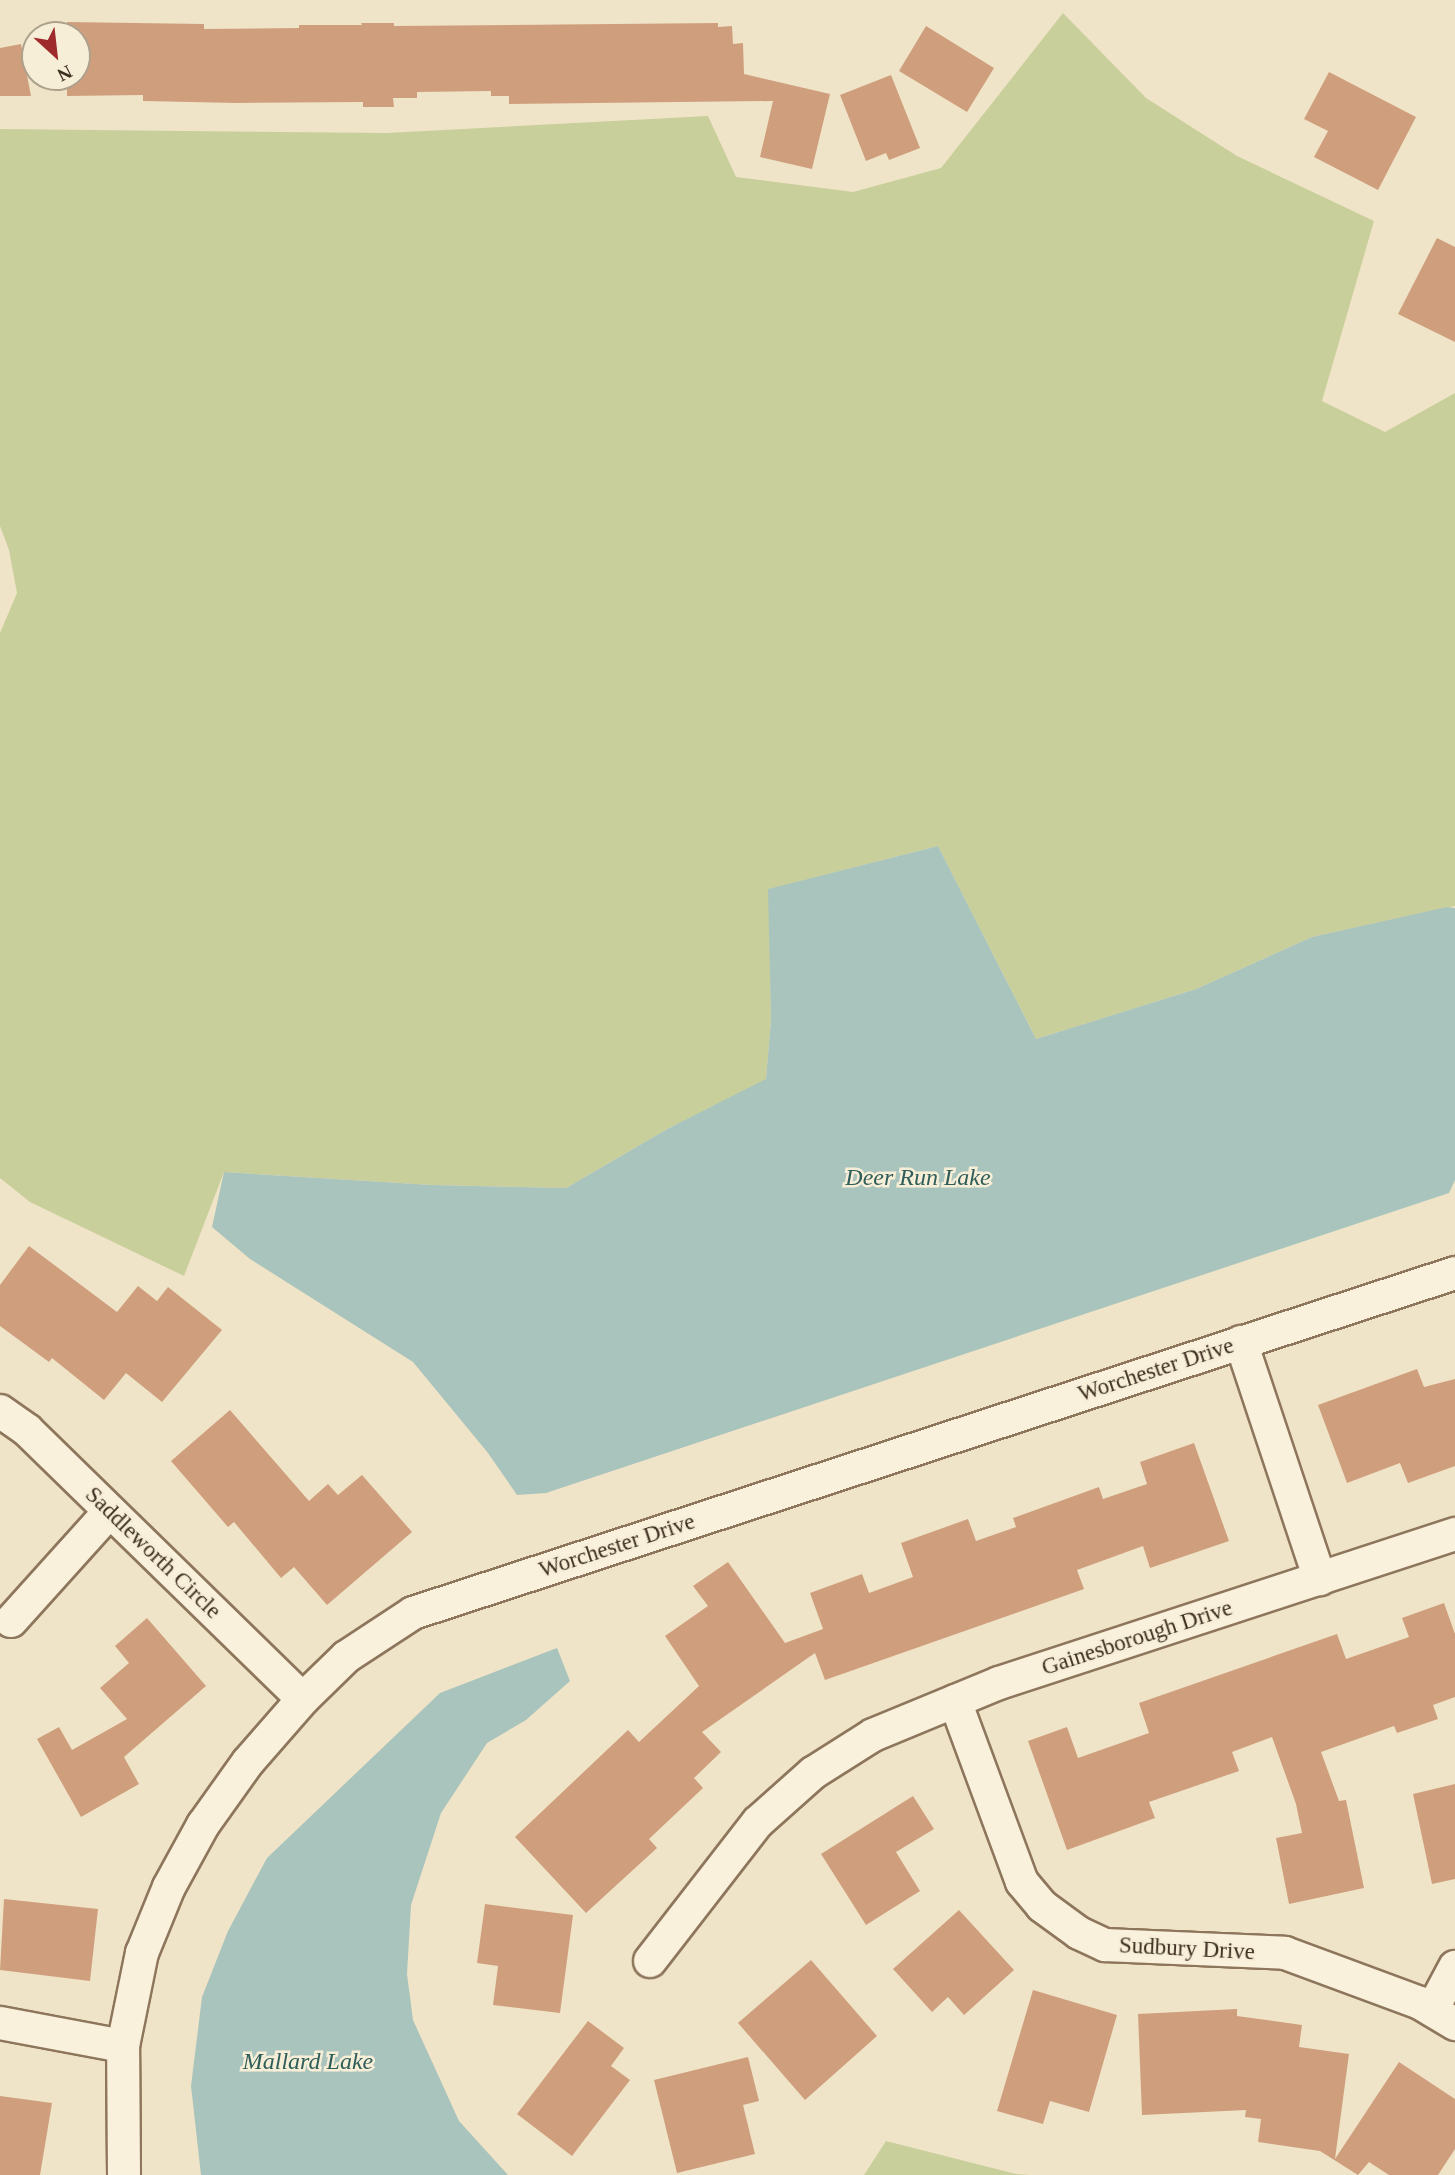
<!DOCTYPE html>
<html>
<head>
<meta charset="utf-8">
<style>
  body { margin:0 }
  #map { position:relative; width:1455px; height:2175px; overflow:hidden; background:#f0e4c8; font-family:"Times New Roman",serif }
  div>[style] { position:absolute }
  .green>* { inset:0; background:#c9cf9b }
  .water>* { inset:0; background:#a9c4bc }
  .building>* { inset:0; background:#cf9f7d }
  .roads { filter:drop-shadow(2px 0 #8d765c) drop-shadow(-2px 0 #8d765c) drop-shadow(0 2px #8d765c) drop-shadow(0 -2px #8d765c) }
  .minor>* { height:32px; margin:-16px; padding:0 16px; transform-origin:16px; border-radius:16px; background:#faf1dc }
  span { translate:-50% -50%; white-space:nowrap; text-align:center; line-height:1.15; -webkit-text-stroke:5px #f7eed8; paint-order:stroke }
  .street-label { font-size:23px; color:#3d2e20 }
  .water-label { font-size:24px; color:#2f5d5a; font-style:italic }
  .north { position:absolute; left:21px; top:21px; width:70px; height:70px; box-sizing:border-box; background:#f7eed8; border:2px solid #ada18e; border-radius:50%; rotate:153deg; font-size:19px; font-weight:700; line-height:28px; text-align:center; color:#3d2e20 }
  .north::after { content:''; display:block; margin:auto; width:24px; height:32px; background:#9e2a2b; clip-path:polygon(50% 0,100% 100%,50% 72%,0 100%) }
</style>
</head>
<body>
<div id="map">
  <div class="green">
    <i style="clip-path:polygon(1063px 13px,1146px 98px,1237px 156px,1374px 221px,1322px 401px,1385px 432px,1455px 393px,1455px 906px,1312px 937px,1196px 989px,1036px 1039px,938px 846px,769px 889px,771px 1020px,766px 1080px,669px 1128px,566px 1188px,432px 1185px,224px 1172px,184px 1276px,30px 1202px,0 1178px,0 633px,17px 593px,9px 550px,0 526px,0 129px,387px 133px,708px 116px,736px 177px,853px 192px,941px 168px)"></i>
    <i style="clip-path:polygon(886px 2141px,1016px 2174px,1031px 2175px,864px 2175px)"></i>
  </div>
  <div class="water">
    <i style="clip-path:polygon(938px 846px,1036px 1039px,1196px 989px,1312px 937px,1447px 907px,1455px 908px,1455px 1180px,1449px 1193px,546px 1493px,517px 1495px,488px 1453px,413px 1362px,250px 1259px,212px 1227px,224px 1172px,432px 1185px,566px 1188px,669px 1128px,766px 1079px,771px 1020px,768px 889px)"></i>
    <i style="clip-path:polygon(557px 1648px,570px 1681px,526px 1720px,487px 1743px,441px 1813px,411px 1905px,407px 1974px,413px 2020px,459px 2121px,508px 2175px,201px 2175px,191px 2086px,202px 1997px,228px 1931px,267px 1858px,440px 1693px)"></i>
  </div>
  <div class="building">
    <i style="clip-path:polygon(67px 22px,204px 24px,204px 29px,299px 28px,299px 25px,362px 25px,361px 23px,394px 23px,394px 26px,718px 23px,718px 27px,732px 26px,733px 44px,743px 43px,744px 74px,830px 94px,812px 169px,760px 157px,773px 101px,509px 104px,509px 96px,491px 96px,491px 91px,417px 92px,417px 98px,393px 98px,394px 107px,363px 107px,363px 102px,237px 103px,143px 101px,143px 95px,67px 96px,67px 77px,77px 77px,77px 35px,67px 35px)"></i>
    <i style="clip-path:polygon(926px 26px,994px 68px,967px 112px,899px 71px)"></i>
    <i style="clip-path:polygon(21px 44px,31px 96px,0 96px,0 48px)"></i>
    <i style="clip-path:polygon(1329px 72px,1416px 117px,1378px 190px,1314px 157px,1328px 131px,1304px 119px)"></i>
    <i style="clip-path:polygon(891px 75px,920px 148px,889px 160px,886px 153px,866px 161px,840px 95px)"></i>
    <i style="clip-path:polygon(1437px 238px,1455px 247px,1455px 342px,1398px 314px)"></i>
    <i style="clip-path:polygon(29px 1246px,117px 1312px,138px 1286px,157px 1301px,168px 1287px,222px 1330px,162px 1402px,126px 1373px,104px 1400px,52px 1358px,49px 1362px,0 1326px,0 1285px)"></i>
    <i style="clip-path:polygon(1417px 1369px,1424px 1387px,1455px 1379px,1455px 1466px,1408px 1483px,1400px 1463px,1347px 1483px,1318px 1405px)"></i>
    <i style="clip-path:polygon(230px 1410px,309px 1501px,328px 1484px,338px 1495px,362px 1475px,412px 1532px,327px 1605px,294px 1567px,281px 1578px,234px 1522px,228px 1527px,171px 1461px)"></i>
    <i style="clip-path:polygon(1194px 1443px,1229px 1541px,1150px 1568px,1143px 1546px,1077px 1570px,1084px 1589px,825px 1680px,815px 1653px,702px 1732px,721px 1752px,694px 1778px,703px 1788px,649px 1839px,657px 1848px,586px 1913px,515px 1837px,628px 1730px,639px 1742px,699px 1686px,665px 1636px,708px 1606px,693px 1586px,728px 1562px,785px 1643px,823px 1629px,810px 1593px,862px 1574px,869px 1593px,913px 1577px,901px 1543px,968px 1519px,976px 1541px,1016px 1527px,1013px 1518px,1099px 1487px,1103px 1499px,1147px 1484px,1140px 1462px)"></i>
    <i style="clip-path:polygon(1444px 1603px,1455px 1634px,1455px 1697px,1433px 1705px,1438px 1719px,1397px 1733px,1394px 1726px,1321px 1752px,1339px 1801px,1346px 1800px,1364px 1888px,1289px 1904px,1276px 1838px,1302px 1833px,1296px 1804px,1272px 1737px,1232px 1752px,1239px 1771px,1149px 1802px,1155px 1818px,1067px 1850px,1028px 1741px,1067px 1727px,1078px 1758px,1149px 1733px,1139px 1703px,1337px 1634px,1346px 1659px,1409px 1637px,1402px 1618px)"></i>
    <i style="clip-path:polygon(147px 1618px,206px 1686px,124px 1757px,139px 1784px,81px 1817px,37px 1739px,59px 1727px,72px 1750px,127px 1719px,100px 1688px,129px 1663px,115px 1646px)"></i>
    <i style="clip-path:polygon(1455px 1784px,1455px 1879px,1432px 1884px,1413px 1794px)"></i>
    <i style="clip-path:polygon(913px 1796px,934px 1829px,896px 1852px,920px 1891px,866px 1925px,821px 1854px)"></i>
    <i style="clip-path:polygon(4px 1899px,98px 1909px,90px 1981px,0 1970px)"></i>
    <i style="clip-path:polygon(485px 1904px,573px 1915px,560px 2013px,493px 2005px,498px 1966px,477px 1963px)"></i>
    <i style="clip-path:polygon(959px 1910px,1014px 1970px,964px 2015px,948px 1997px,932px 2012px,893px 1969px)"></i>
    <i style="clip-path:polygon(811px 1960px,877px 2036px,805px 2100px,738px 2023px)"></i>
    <i style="clip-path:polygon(1033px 1990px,1117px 2015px,1089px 2112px,1050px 2101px,1043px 2124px,997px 2111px)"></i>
    <i style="clip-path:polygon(1237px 2009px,1237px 2016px,1302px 2025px,1299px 2047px,1349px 2054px,1335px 2159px,1399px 2062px,1455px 2099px,1455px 2149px,1438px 2175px,1389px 2175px,1369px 2162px,1358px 2175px,1320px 2151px,1258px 2142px,1261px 2119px,1245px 2117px,1246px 2110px,1142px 2115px,1138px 2014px)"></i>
    <i style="clip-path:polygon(588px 2021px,624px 2048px,611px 2066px,630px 2080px,572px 2156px,517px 2114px)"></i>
    <i style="clip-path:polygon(748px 2057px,759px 2101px,743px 2105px,755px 2154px,677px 2173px,654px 2080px)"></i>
    <i style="clip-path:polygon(0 2096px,52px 2103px,40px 2175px,0 2175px)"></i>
  </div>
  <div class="roads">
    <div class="minor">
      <i style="left:1241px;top:1342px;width:250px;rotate:71.6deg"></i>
      <i style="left:0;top:1411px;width:33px;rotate:35deg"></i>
      <i style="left:27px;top:1430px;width:385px;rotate:44.3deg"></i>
      <i style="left:11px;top:1621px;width:147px;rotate:-48deg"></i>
      <i style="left:955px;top:1701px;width:193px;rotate:69.7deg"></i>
      <i style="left:1022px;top:1882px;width:31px;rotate:50deg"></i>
      <i style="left:1042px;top:1906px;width:46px;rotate:36.1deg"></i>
      <i style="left:1079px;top:1933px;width:29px;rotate:25deg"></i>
      <i style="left:1105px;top:1945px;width:180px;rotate:2.5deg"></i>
      <i style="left:1285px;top:1953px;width:144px;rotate:20.3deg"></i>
      <i style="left:1420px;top:2003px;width:41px;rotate:31deg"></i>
      <i style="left:650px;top:1961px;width:176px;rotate:-52.2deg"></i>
      <i style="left:758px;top:1822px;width:74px;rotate:-41.7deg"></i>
      <i style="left:813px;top:1773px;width:71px;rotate:-32.3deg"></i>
      <i style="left:873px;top:1735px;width:136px;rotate:-22.4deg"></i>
      <i style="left:999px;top:1683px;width:480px;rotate:-18.1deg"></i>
      <i style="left:1432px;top:2010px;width:49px;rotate:-61.9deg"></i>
      <i style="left:0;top:2023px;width:125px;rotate:10.6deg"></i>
      <i style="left:124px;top:2175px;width:129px;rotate:-90.4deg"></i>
      <i style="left:123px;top:2046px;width:95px;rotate:-78.5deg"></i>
      <i style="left:142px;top:1953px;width:71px;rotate:-67.8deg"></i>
      <i style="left:169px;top:1887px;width:71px;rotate:-61.3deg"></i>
      <i style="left:203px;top:1825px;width:77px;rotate:-54.5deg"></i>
      <i style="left:248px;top:1762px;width:84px;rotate:-48.9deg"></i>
      <i style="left:303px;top:1699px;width:60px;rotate:-44.3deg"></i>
      <i style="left:346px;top:1657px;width:80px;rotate:-33.3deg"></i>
      <i style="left:413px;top:1613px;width:1096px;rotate:-18.07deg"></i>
    </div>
  </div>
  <div class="street-label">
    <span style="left:1156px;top:1370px;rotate:-18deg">Worchester Drive</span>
    <span style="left:617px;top:1546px;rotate:-18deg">Worchester Drive</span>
    <span style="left:153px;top:1553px;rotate:44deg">Saddleworth Circle</span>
    <span style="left:1137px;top:1638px;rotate:-18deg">Gainesborough Drive</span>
    <span style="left:1187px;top:1949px;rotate:3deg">Sudbury Drive</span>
  </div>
  <div class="water-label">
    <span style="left:918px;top:1178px">Deer Run Lake</span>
    <span style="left:308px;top:2062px">Mallard Lake</span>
  </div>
  <div class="north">N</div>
</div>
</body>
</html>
